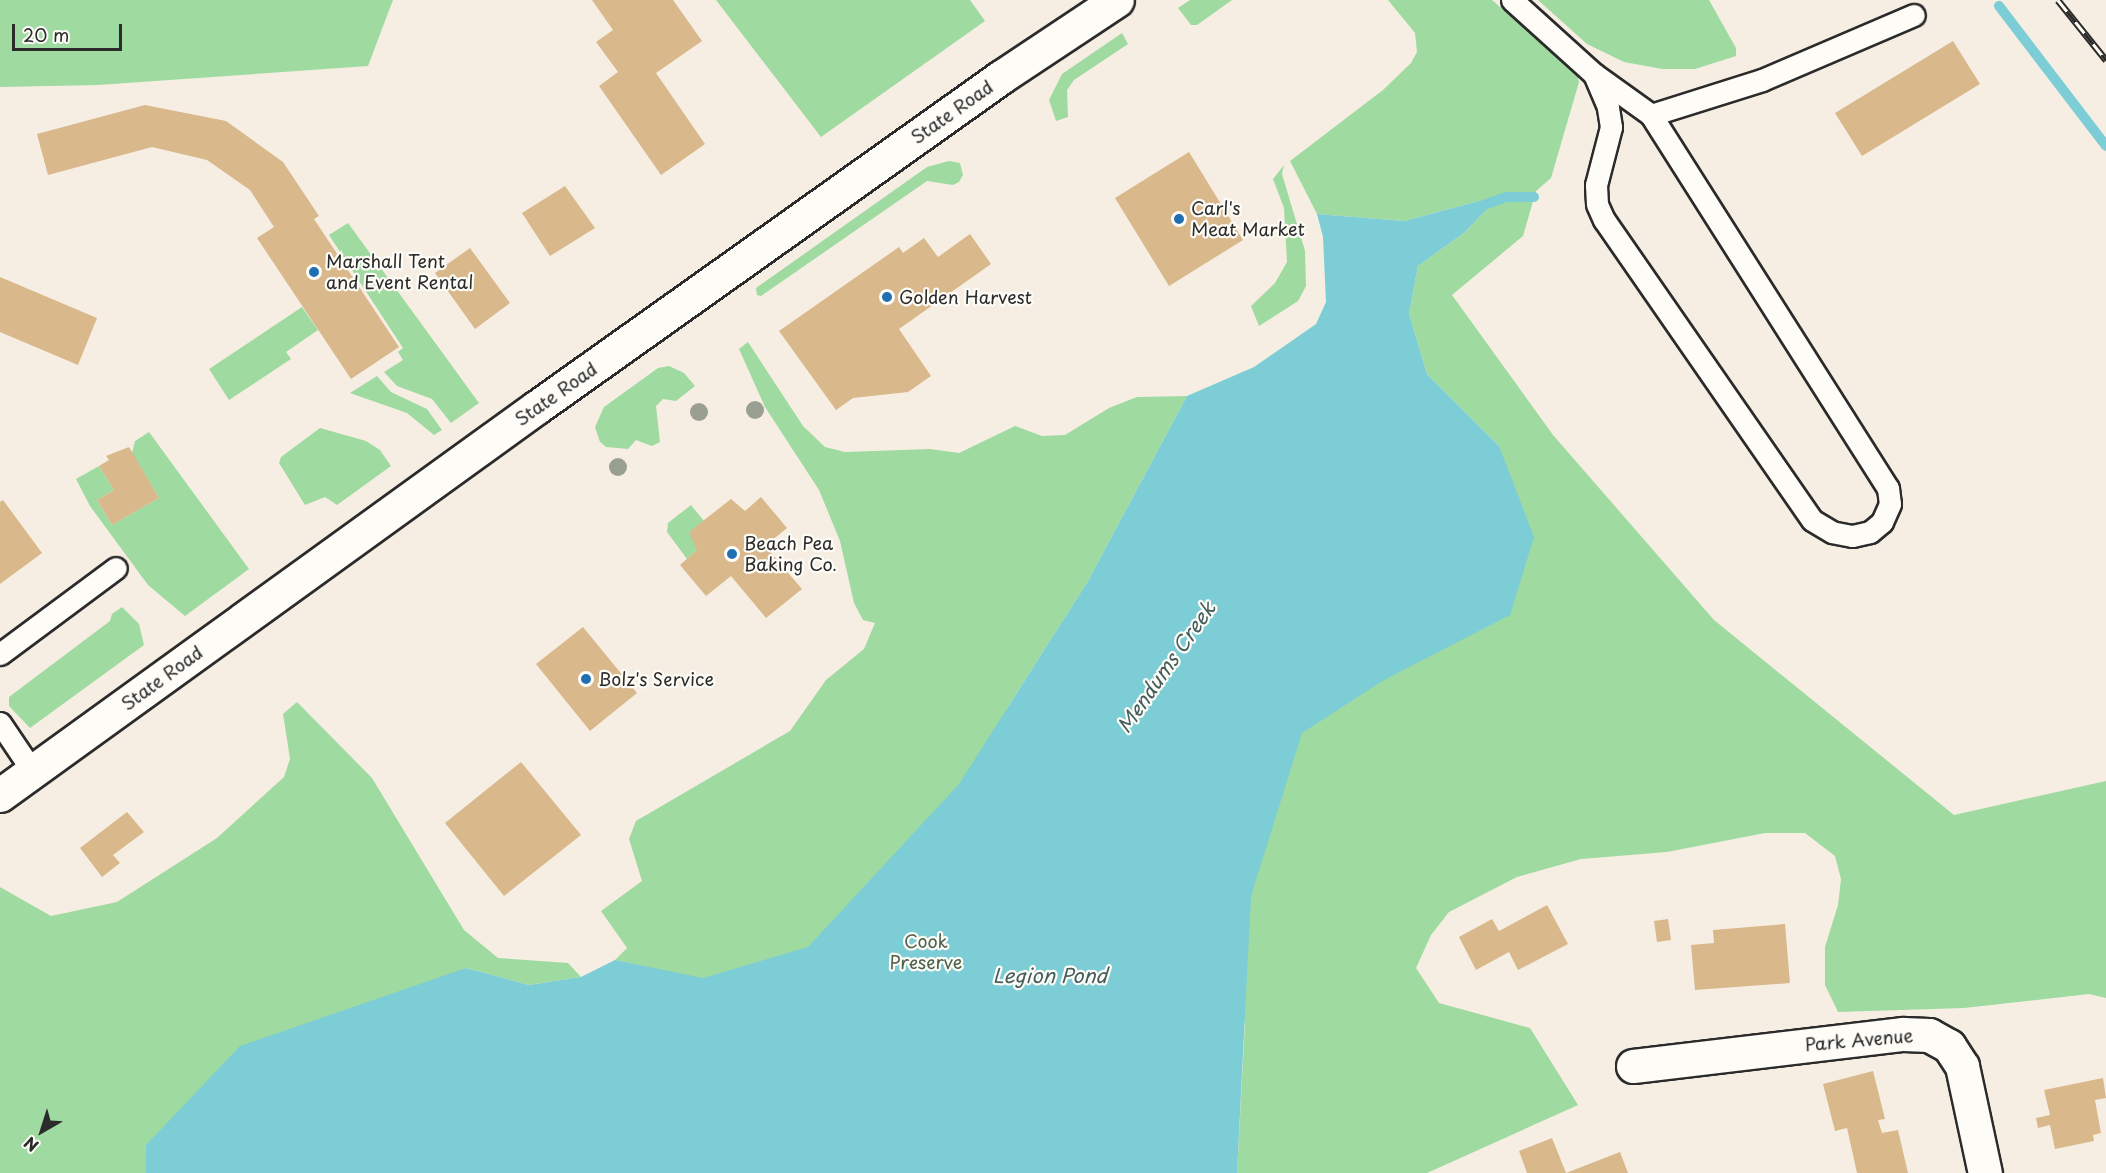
<!DOCTYPE html>
<html>
<head>
<meta charset="utf-8">
<style>
  body { margin:0 }
  #map { position:relative; width:2106px; height:1173px; overflow:hidden; background:#f6eee2; font-family:"Playpen Sans",sans-serif }
  div>[style] { position:absolute }
  .green>* { inset:0; background:#9fdaa1 }
  .water>* { inset:0; background:#7ccdd5 }
  .stream>* { height:10px; margin:-5px; padding:0 5px; transform-origin:5px; border-radius:5px; background:#7ccdd5 }
  .building>* { inset:0; background:#d9b88c }
  .roads { filter:drop-shadow(2px 0 #2b2b2b) drop-shadow(-2px 0 #2b2b2b) drop-shadow(0 2px #2b2b2b) drop-shadow(0 -2px #2b2b2b) }
  .service>* { height:21px; margin:-10.5px; padding:0 10.5px; transform-origin:10.5px; border-radius:10.5px; background:#fdfcf7 }
  .minor>* { height:33px; margin:-16.5px; padding:0 16.5px; transform-origin:16.5px; border-radius:16.5px; background:#fdfcf7 }
  .primary>* { height:33px; margin:-16.5px; padding:0 16.5px; transform-origin:16.5px; border-radius:16.5px; background:#fdfcf7 }
  .rail>* { height:7px; margin-top:-3.5px; transform-origin:0; background:repeating-linear-gradient(90deg,#fdfcf7 0 14px,#2b2b2b 0 28px); box-sizing:border-box; border-block:2px solid #2b2b2b }
  .trees>* { width:18px; height:18px; margin:-9px; border-radius:50%; background:#9aa091 }
  .dots>* { width:16px; height:16px; translate:-50% -50%; box-sizing:border-box; border:3px solid #fdfcf7; border-radius:50% }
  span { translate:-50% -50%; white-space:nowrap; text-align:center; line-height:1.15; -webkit-text-stroke:4.5px #fdfcf7; paint-order:stroke }
  .street-label { font-size:18px; color:#2b2b2b }
  .poi-label { font-size:18px; color:#2b2b2b }
  .left { translate:0 -50%; text-align:left }
  .park-label { font-size:18px; color:#4e604e }
  .water-label { font-size:20px; color:#435c5e; font-style:italic }
  .north { position:absolute; left:12px; top:1101px; width:60px; height:60px; -webkit-text-stroke:4px #fdfcf7; paint-order:stroke; rotate:219deg; font-size:16px; font-weight:700; line-height:24px; text-align:center; color:#2b2b2b }
  .north::after { content:''; display:block; margin:auto; width:21px; height:27px; background:#2b2b2b; clip-path:polygon(50% 0,100% 100%,50% 72%,0 100%) }
  .scale { position:absolute; left:12px; top:24px; width:110px; height:27px; box-sizing:border-box; border:3px solid #2b2b2b; border-top:0; padding-left:8px; font-size:18px; line-height:21px; white-space:nowrap; color:#2b2b2b; -webkit-text-stroke:4px #fdfcf7; paint-order:stroke }
</style>
</head>
<body>
<div id="map">
  <div class="green">
    <i style="clip-path:polygon(0 0,393px 0,368px 66px,98px 85px,0 87px)"></i>
    <i style="clip-path:polygon(716px 0,970px 0,985px 21px,821px 137px)"></i>
    <i style="clip-path:polygon(1190px 0,1232px 0,1197px 25px,1191px 25px,1178px 8px)"></i>
    <i style="clip-path:polygon(1388px 0,1492px 0,1577px 73px,1579px 82px,1551px 178px,1536px 191px,1523px 236px,1452px 295px,1553px 435px,1714px 620px,1954px 815px,2106px 781px,2106px 998px,2089px 994px,1964px 1008px,1838px 1012px,1825px 985px,1825px 947px,1838px 905px,1841px 879px,1835px 856px,1805px 833px,1765px 833px,1667px 852px,1581px 859px,1517px 877px,1449px 912px,1431px 935px,1416px 968px,1439px 1003px,1530px 1028px,1578px 1105px,1427px 1173px,1237px 1173px,1245px 1023px,365px 1173px,638px 965px,615px 960px,627px 948px,601px 911px,642px 881px,629px 839px,636px 821px,790px 731px,826px 680px,864px 649px,875px 623px,863px 620px,854px 603px,840px 541px,819px 490px,765px 407px,739px 349px,748px 342px,803px 426px,825px 447px,845px 452px,930px 449px,959px 453px,1015px 426px,1042px 436px,1065px 435px,1109px 408px,1137px 397px,1187px 396px,1088px 581px,1006px 710px,1499px 446px,1427px 374px,1409px 314px,1418px 266px,1464px 233px,1487px 209px,1483px 200px,1404px 221px,1317px 214px,1290px 161px,1383px 90px,1411px 63px,1417px 52px,1415px 33px)"></i>
    <i style="clip-path:polygon(1538px 0,1709px 0,1736px 48px,1736px 56px,1695px 69px,1662px 69px,1624px 62px,1587px 44px)"></i>
    <i style="clip-path:polygon(1122px 33px,1128px 44px,1074px 80px,1067px 90px,1068px 117px,1056px 121px,1049px 100px,1062px 74px)"></i>
    <i style="clip-path:polygon(949px 161px,960px 163px,963px 175px,959px 182px,953px 185px,927px 181px,761px 296px,757px 295px,756px 288px,927px 167px)"></i>
    <i style="clip-path:polygon(1284px 165px,1282px 174px,1305px 251px,1306px 286px,1298px 301px,1259px 326px,1251px 306px,1275px 283px,1287px 262px,1284px 208px,1273px 179px)"></i>
    <i style="clip-path:polygon(348px 223px,479px 403px,451px 423px,432px 399px,397px 386px,384px 372px,403px 360px,398px 352px,403px 348px,329px 235px)"></i>
    <i style="clip-path:polygon(302px 307px,318px 330px,286px 352px,291px 359px,229px 400px,209px 369px)"></i>
    <i style="clip-path:polygon(669px 366px,684px 373px,695px 386px,676px 401px,663px 399px,656px 406px,660px 442px,652px 446px,636px 440px,628px 449px,606px 447px,600px 442px,595px 427px,604px 407px,658px 368px)"></i>
    <i style="clip-path:polygon(377px 376px,391px 392px,427px 409px,442px 430px,434px 435px,407px 413px,350px 393px)"></i>
    <i style="clip-path:polygon(320px 428px,366px 441px,380px 450px,391px 466px,337px 505px,325px 497px,305px 505px,279px 463px,281px 457px)"></i>
    <i style="clip-path:polygon(149px 432px,249px 569px,185px 616px,148px 585px,90px 506px,76px 479px,99px 466px,114px 490px,97px 500px,112px 525px,159px 498px,132px 453px,135px 441px)"></i>
    <i style="clip-path:polygon(691px 505px,704px 521px,697px 550px,687px 559px,667px 532px,668px 523px)"></i>
    <i style="clip-path:polygon(122px 607px,139px 624px,144px 645px,30px 728px,9px 706px,9px 697px,110px 621px,112px 614px)"></i>
    <i style="clip-path:polygon(297px 702px,372px 778px,464px 930px,498px 958px,568px 963px,581px 977px,529px 985px,466px 968px,146px 1145px,146px 1173px,0 1173px,0 887px,51px 916px,117px 902px,217px 838px,284px 777px,290px 759px,283px 714px)"></i>
  </div>
  <div class="water">
    <i style="clip-path:polygon(1483px 200px,1487px 209px,1464px 233px,1418px 266px,1409px 314px,1427px 374px,1499px 446px,1534px 537px,1510px 615px,1384px 680px,1302px 733px,1251px 896px,1237px 1173px,146px 1173px,146px 1145px,240px 1046px,466px 968px,529px 985px,581px 977px,615px 960px,703px 978px,808px 947px,959px 784px,1088px 581px,1187px 396px,1254px 367px,1316px 324px,1326px 302px,1323px 237px,1317px 214px,1404px 221px)"></i>
  </div>
  <div class="stream">
    <i style="left:1999px;top:6px;width:176px;rotate:52.6deg"></i>
    <i style="left:1473px;top:209px;width:35px;rotate:-20deg"></i>
    <i style="left:1506px;top:197px;width:28px"></i>
  </div>
  <div class="building">
    <i style="clip-path:polygon(592px 0,673px 0,702px 41px,656px 73px,705px 144px,661px 175px,599px 86px,618px 72px,596px 42px,613px 30px)"></i>
    <i style="clip-path:polygon(1953px 41px,1980px 84px,1862px 156px,1835px 113px)"></i>
    <i style="clip-path:polygon(145px 105px,226px 121px,283px 162px,319px 216px,314px 219px,399px 347px,351px 379px,257px 238px,274px 227px,250px 190px,207px 160px,152px 147px,48px 175px,37px 134px)"></i>
    <i style="clip-path:polygon(1189px 152px,1243px 240px,1169px 286px,1115px 198px)"></i>
    <i style="clip-path:polygon(565px 186px,595px 228px,550px 256px,522px 213px)"></i>
    <i style="clip-path:polygon(970px 234px,991px 264px,899px 329px,931px 376px,908px 392px,853px 398px,836px 410px,779px 331px,899px 247px,903px 253px,924px 238px,938px 257px)"></i>
    <i style="clip-path:polygon(470px 248px,510px 303px,475px 329px,435px 273px)"></i>
    <i style="clip-path:polygon(0 277px,97px 318px,78px 365px,0 332px)"></i>
    <i style="clip-path:polygon(129px 447px,159px 498px,112px 525px,97px 500px,114px 490px,99px 466px,109px 460px,106px 456px)"></i>
    <i style="clip-path:polygon(761px 497px,787px 528px,765px 546px,802px 589px,766px 618px,731px 576px,706px 596px,680px 565px,697px 550px,689px 532px,731px 499px,745px 511px)"></i>
    <i style="clip-path:polygon(3px 500px,42px 553px,0 584px,0 502px)"></i>
    <i style="clip-path:polygon(583px 627px,637px 693px,590px 731px,536px 664px)"></i>
    <i style="clip-path:polygon(521px 762px,581px 835px,504px 896px,445px 823px)"></i>
    <i style="clip-path:polygon(127px 812px,144px 832px,113px 855px,120px 863px,102px 877px,80px 848px)"></i>
    <i style="clip-path:polygon(1547px 905px,1568px 944px,1518px 970px,1509px 952px,1476px 970px,1459px 937px,1492px 919px,1499px 931px)"></i>
    <i style="clip-path:polygon(1668px 919px,1671px 940px,1657px 942px,1654px 921px)"></i>
    <i style="clip-path:polygon(1785px 924px,1790px 983px,1695px 990px,1691px 945px,1714px 943px,1713px 930px)"></i>
    <i style="clip-path:polygon(1873px 1071px,1885px 1119px,1878px 1120px,1882px 1133px,1898px 1130px,1908px 1173px,1857px 1173px,1847px 1128px,1835px 1131px,1823px 1084px)"></i>
    <i style="clip-path:polygon(2103px 1078px,2106px 1098px,2095px 1100px,2101px 1133px,2093px 1135px,2094px 1141px,2055px 1149px,2050px 1125px,2038px 1128px,2036px 1118px,2050px 1115px,2044px 1090px)"></i>
    <i style="clip-path:polygon(1552px 1138px,1566px 1173px,1527px 1173px,1519px 1151px)"></i>
    <i style="clip-path:polygon(1620px 1152px,1628px 1173px,1566px 1173px)"></i>
  </div>
  <div class="roads">
    <div class="service">
      <i style="left:1512px;top:0;width:110px;rotate:42.1deg"></i>
      <i style="left:1594px;top:74px;width:70px;rotate:35.7deg"></i>
      <i style="left:1651px;top:115px;width:442px;rotate:57.6deg"></i>
      <i style="left:1888px;top:488px;width:16px;rotate:83deg"></i>
      <i style="left:1890px;top:504px;width:20px;rotate:114deg"></i>
      <i style="left:1882px;top:522px;width:16px;rotate:140deg"></i>
      <i style="left:1870px;top:532px;width:18px;rotate:167deg"></i>
      <i style="left:1852px;top:536px;width:20px;rotate:-169deg"></i>
      <i style="left:1832px;top:532px;width:23px;rotate:-149deg"></i>
      <i style="left:1812px;top:520px;width:365px;rotate:-124.7deg"></i>
      <i style="left:1604px;top:220px;width:17px;rotate:-114deg"></i>
      <i style="left:1597px;top:204px;width:19px;rotate:-93deg"></i>
      <i style="left:1596px;top:185px;width:60px;rotate:-75.5deg"></i>
      <i style="left:1611px;top:127px;width:20px;rotate:-99deg"></i>
      <i style="left:1608px;top:107px;width:36px;rotate:-113deg"></i>
      <i style="left:1651px;top:115px;width:116px;rotate:-17.5deg"></i>
      <i style="left:1762px;top:80px;width:165px;rotate:-23.2deg"></i>
      <i style="left:0;top:654px;width:144px;rotate:-36.6deg"></i>
      <i style="left:0;top:723px;width:59px;rotate:56deg"></i>
    </div>
    <div class="minor">
      <i style="left:1633px;top:1066px;width:272px;rotate:-6.8deg"></i>
      <i style="left:1903px;top:1034px;width:26px;rotate:2deg"></i>
      <i style="left:1929px;top:1035px;width:23px;rotate:29deg"></i>
      <i style="left:1949px;top:1046px;width:24px;rotate:57deg"></i>
      <i style="left:1962px;top:1066px;width:109px;rotate:77.9deg"></i>
    </div>
    <div class="primary">
      <i style="left:0;top:795px;width:663px;rotate:-35.85deg"></i>
      <i style="left:537px;top:407px;width:569px;rotate:-35.42deg"></i>
      <i style="left:1001px;top:77px;width:139px;rotate:-33.6deg"></i>
    </div>
  </div>
  <div class="rail">
    <i style="left:2058px;top:0;width:77px;rotate:51.3deg"></i>
  </div>
  <div class="trees">
    <i style="left:755px;top:410px"></i>
    <i style="left:699px;top:412px"></i>
    <i style="left:618px;top:467px"></i>
  </div>
  <div class="dots">
    <i style="left:1179px;top:219px;background:#1f6fb2"></i>
    <i style="left:314px;top:272px;background:#1f6fb2"></i>
    <i style="left:887px;top:297px;background:#1f6fb2"></i>
    <i style="left:732px;top:554px;background:#1f6fb2"></i>
    <i style="left:586px;top:679px;background:#1f6fb2"></i>
  </div>
  <div class="street-label">
    <span style="left:952px;top:112px;rotate:-35deg">State Road</span>
    <span style="left:556px;top:394px;rotate:-35deg">State Road</span>
    <span style="left:162px;top:678px;rotate:-36deg">State Road</span>
    <span style="left:1859px;top:1040px;rotate:-5deg">Park Avenue</span>
  </div>
  <div class="poi-label">
    <span class="left" style="left:1191px;top:219px">Carl's<br>Meat Market</span>
    <span class="left" style="left:326px;top:272px">Marshall Tent<br>and Event Rental</span>
    <span class="left" style="left:899px;top:297px">Golden Harvest</span>
    <span class="left" style="left:744px;top:554px">Beach Pea<br>Baking Co.</span>
    <span class="left" style="left:598px;top:679px">Bolz's Service</span>
  </div>
  <div class="park-label">
    <span style="left:926px;top:952px">Cook<br>Preserve</span>
  </div>
  <div class="water-label">
    <span style="left:1166px;top:667px;rotate:-55deg">Mendums Creek</span>
    <span style="left:1050px;top:975px">Legion Pond</span>
  </div>
  <div class="north">N</div>
  <div class="scale">20 m</div>
</div>
</body>
</html>
